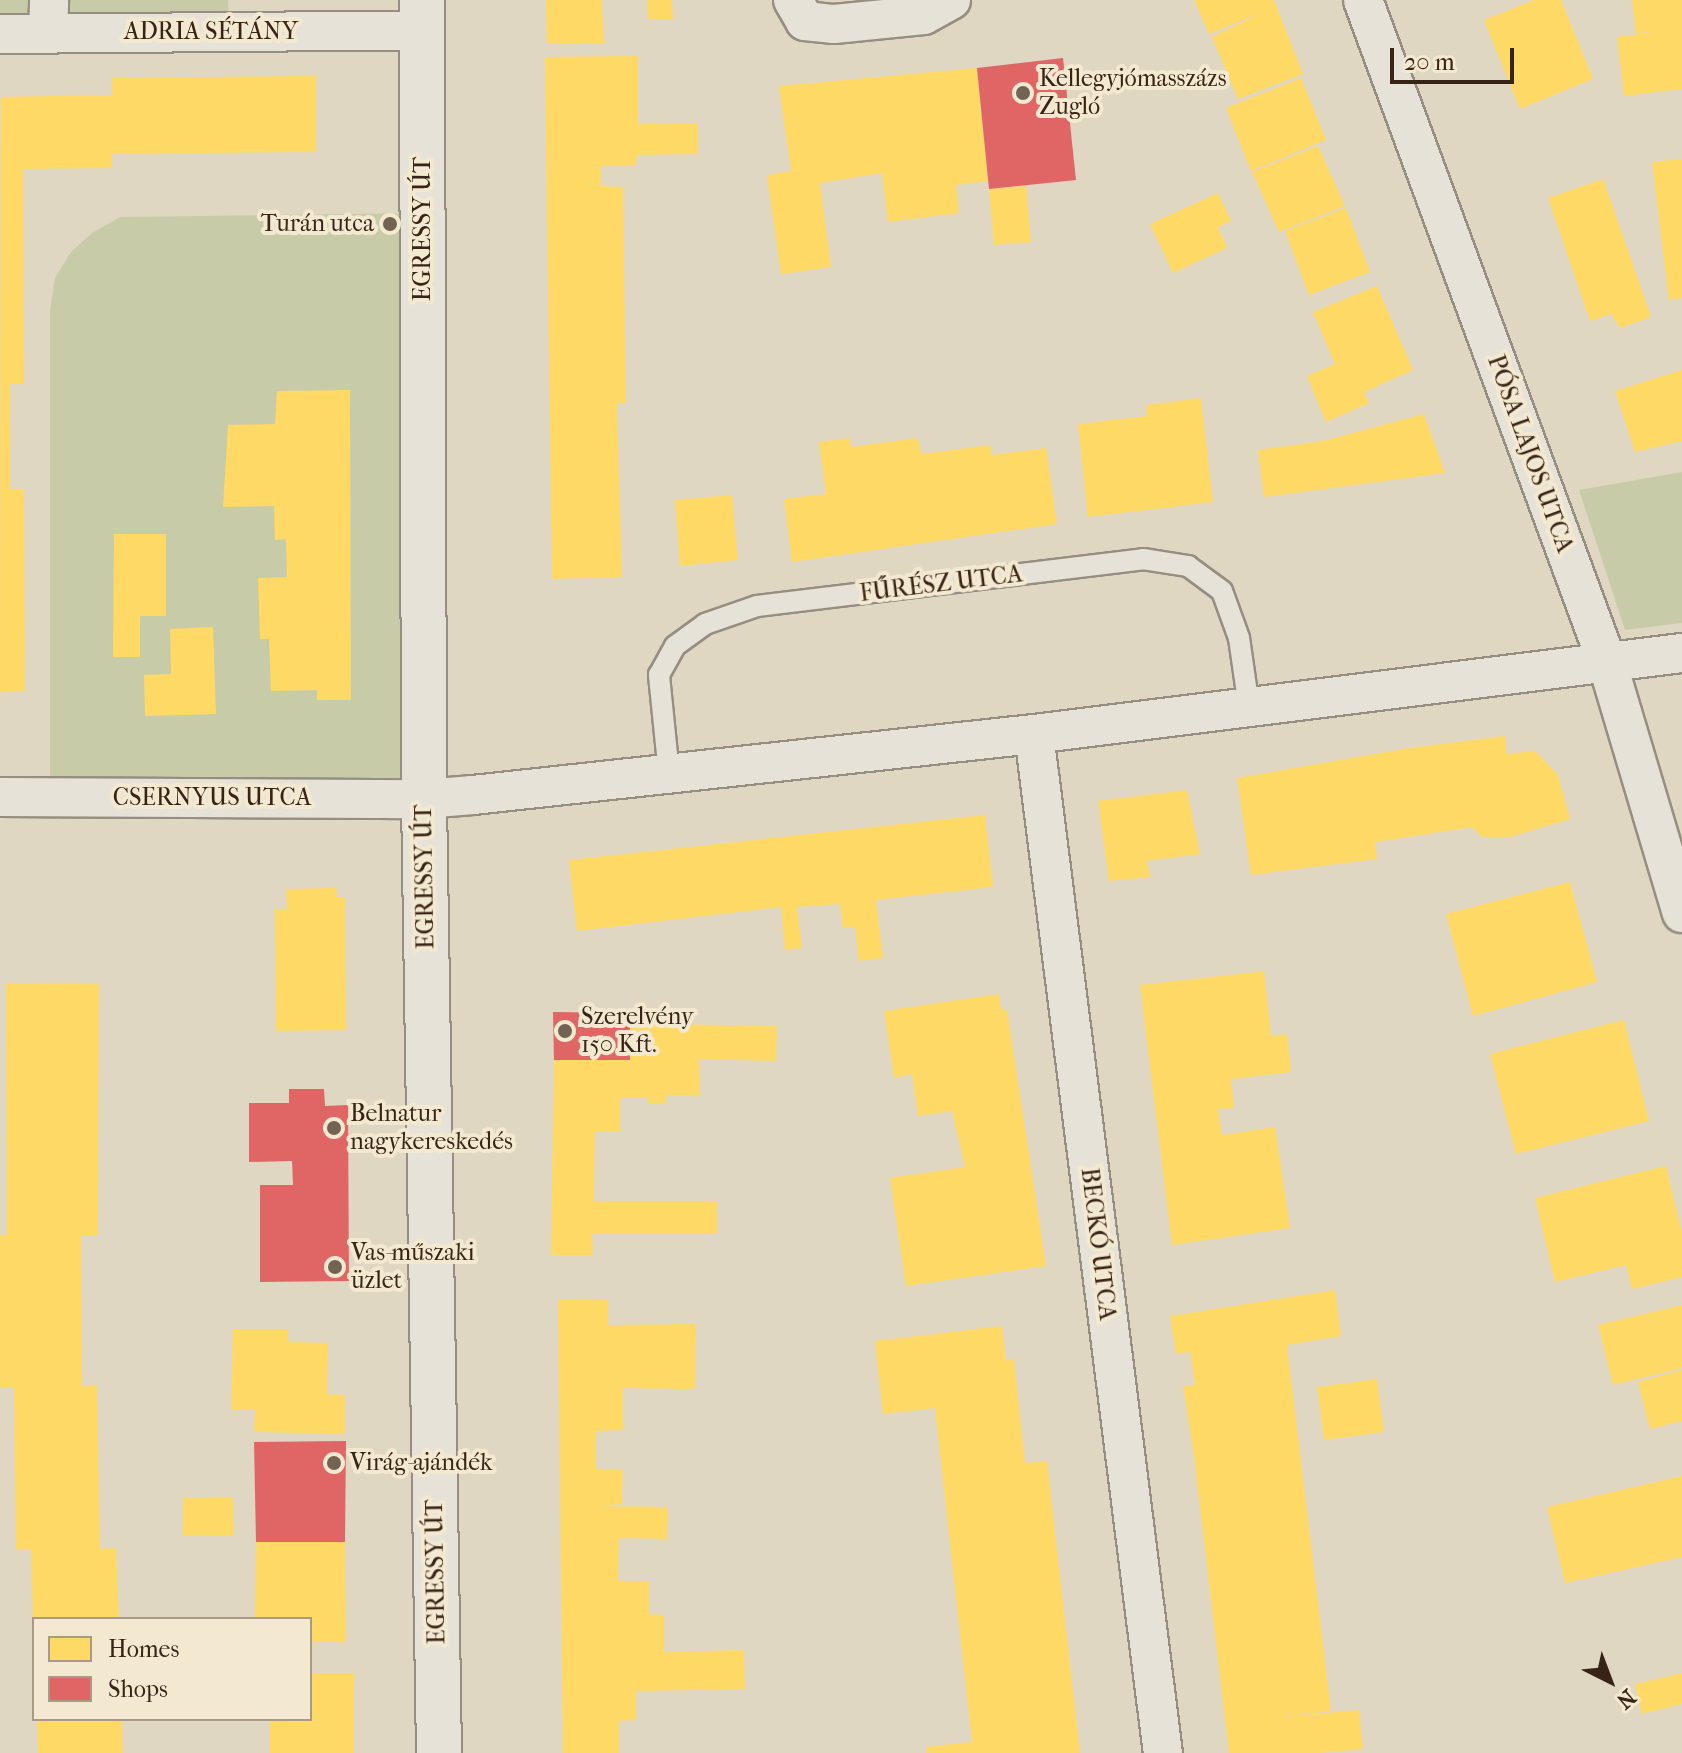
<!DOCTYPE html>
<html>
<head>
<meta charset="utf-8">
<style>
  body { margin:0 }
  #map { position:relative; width:1682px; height:1753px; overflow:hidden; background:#e0d7c3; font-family:"IM FELL French Canon",serif }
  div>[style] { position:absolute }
  .green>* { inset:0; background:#c8cba8 }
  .homes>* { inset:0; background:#ffd966 }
  .shops>* { inset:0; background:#e06666 }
  .roads { filter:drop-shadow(2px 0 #958e81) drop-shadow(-2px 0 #958e81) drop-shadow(0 2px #958e81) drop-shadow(0 -2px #958e81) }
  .service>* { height:20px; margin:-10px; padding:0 10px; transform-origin:10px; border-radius:10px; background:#e7e2d7 }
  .minor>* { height:38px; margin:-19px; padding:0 19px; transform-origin:19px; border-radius:19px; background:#e7e2d7 }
  .tertiary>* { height:44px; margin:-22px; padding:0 22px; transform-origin:22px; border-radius:22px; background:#e7e2d7 }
  .dots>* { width:22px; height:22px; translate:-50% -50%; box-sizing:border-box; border:4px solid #f3e8d0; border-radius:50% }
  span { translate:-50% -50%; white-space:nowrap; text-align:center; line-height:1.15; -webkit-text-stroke:8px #f3e8d0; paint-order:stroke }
  .street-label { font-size:24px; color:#382416 }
  .poi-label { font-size:24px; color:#382416 }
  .left { translate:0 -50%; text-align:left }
  .right { translate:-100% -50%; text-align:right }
  .legend { position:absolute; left:32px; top:1617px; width:280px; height:104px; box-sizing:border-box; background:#f3e8d0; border:2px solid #a89a86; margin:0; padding:10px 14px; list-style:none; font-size:24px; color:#382416 }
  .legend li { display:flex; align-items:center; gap:16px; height:40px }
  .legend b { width:40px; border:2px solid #a89a86 }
  .north { position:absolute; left:1570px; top:1641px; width:80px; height:80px; -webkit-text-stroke:6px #f3e8d0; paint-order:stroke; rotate:138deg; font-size:22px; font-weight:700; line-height:32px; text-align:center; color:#382416 }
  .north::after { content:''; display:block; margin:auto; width:28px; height:36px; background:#382416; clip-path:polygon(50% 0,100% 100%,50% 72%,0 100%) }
  .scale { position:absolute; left:1390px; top:48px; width:124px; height:36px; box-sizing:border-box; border:4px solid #382416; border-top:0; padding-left:10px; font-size:24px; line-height:28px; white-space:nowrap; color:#382416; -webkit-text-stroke:6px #f3e8d0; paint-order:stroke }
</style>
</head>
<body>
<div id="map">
  <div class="green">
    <i style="clip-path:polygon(0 0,228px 0,229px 32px,0 34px)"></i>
    <i style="clip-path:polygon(423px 213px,424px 799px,50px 798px,50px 311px,55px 278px,71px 252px,92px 233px,120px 217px)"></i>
    <i style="clip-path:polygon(1682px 472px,1682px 623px,1625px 630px,1579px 490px)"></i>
  </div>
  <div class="homes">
    <i style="clip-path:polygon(546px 0,602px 0,604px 43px,547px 44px)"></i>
    <i style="clip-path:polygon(647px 0,672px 0,673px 19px,648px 19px)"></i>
    <i style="clip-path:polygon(1194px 0,1274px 0,1303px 74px,1238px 99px,1212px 37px,1263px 12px,1209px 34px)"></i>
    <i style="clip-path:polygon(1534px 0,1561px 0,1593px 79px,1520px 109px,1484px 20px)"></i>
    <i style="clip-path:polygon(1632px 0,1682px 0,1682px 89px,1624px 96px,1617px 37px,1654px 32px,1636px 33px)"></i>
    <i style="clip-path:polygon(638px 56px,638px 124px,698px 123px,698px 154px,637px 155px,636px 166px,601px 166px,601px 185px,572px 185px,623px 187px,626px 403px,617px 403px,622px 577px,552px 579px,545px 57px)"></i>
    <i style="clip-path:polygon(977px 68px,988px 181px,956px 185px,959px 213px,888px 222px,882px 173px,820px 183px,831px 267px,781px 274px,767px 175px,791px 171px,779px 86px)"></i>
    <i style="clip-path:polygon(316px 76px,316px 152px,112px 154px,112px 168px,23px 169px,24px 384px,10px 384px,10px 489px,24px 489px,25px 691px,0 692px,1px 97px,112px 95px,112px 78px)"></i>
    <i style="clip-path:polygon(1301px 78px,1326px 140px,1251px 171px,1226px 108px)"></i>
    <i style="clip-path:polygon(1318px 146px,1345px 206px,1279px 232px,1252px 172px)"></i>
    <i style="clip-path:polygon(1682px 159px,1682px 298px,1669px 300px,1652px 162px)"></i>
    <i style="clip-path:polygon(1603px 179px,1651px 317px,1620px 328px,1611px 314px,1590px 321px,1548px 198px)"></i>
    <i style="clip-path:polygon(1026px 186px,1031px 242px,994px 245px,989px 189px)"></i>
    <i style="clip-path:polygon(1218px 193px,1231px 221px,1218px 227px,1227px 248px,1173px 273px,1150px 224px)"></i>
    <i style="clip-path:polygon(1346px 208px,1370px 272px,1309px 295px,1285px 231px)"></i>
    <i style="clip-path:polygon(1377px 286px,1413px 370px,1364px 392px,1369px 403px,1326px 422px,1307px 376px,1335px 364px,1313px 312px)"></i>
    <i style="clip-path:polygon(1682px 370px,1682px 441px,1635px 452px,1615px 391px)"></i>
    <i style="clip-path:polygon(350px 390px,351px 700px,317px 700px,317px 690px,271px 691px,269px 639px,260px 639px,258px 578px,287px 577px,286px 539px,275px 540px,274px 506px,223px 507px,228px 425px,275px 424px,277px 391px)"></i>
    <i style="clip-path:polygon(1201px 398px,1213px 502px,1088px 517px,1078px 424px,1147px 416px,1146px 405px)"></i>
    <i style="clip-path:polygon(1424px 414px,1445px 473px,1264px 497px,1258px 450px,1323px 441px)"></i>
    <i style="clip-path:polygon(850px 438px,851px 447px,917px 438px,922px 454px,990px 445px,992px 455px,1046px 448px,1057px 524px,792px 562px,784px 499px,826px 494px,819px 442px)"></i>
    <i style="clip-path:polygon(732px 495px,738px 560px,680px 566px,675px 500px)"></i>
    <i style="clip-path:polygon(114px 534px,166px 534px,166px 616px,140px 616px,140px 657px,113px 657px)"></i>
    <i style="clip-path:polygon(213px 627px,216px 714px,145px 716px,144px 675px,171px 674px,170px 629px)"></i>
    <i style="clip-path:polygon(1505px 736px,1507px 754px,1535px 751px,1558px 775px,1570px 819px,1510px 837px,1482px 837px,1472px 827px,1375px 842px,1377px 859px,1251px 875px,1237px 778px,1409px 748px)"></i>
    <i style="clip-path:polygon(1187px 790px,1200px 854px,1146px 861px,1151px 877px,1109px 881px,1098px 801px)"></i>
    <i style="clip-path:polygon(985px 815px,993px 887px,876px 900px,883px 958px,859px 961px,855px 927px,843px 928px,840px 904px,797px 907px,802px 948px,785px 950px,781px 907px,577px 931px,569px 860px)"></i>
    <i style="clip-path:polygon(1570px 882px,1597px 982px,1473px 1016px,1446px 914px)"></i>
    <i style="clip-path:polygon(336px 888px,337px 897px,345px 897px,346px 1030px,276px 1031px,275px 910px,287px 910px,286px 889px)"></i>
    <i style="clip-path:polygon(1264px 971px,1271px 1036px,1287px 1034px,1291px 1072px,1231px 1079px,1234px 1108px,1218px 1109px,1222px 1135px,1275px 1127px,1290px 1228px,1172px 1245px,1140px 985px)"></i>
    <i style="clip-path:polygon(6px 983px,99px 984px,98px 1235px,81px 1235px,82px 1386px,97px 1385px,100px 1549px,116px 1548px,119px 1619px,33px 1619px,31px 1550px,16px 1550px,14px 1387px,0 1387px,0 1235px,7px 1235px)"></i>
    <i style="clip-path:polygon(999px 994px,1001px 1009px,1007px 1010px,1046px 1266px,906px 1286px,890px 1178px,965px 1167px,952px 1111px,918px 1116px,912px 1074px,894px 1078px,884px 1011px)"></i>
    <i style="clip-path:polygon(630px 1013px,659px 1013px,659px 1024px,777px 1026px,776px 1061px,699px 1059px,700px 1095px,666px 1095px,666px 1103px,648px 1103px,649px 1098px,620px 1098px,620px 1131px,595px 1131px,594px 1201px,717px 1201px,717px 1234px,592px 1234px,593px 1255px,551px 1255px,554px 1060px,630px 1060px)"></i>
    <i style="clip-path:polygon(1624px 1020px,1649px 1121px,1516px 1154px,1490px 1054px)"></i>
    <i style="clip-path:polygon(1666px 1166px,1682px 1233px,1682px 1277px,1632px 1289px,1626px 1265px,1555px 1282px,1535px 1198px)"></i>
    <i style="clip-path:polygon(1335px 1290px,1341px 1336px,1287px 1345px,1331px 1711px,1266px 1719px,1359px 1710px,1363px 1749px,1319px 1753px,1229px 1753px,1194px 1456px,1183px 1386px,1195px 1385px,1190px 1352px,1176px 1354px,1170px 1316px)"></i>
    <i style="clip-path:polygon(608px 1299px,608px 1325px,696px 1324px,695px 1389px,623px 1388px,623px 1430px,596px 1431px,596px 1470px,623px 1470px,622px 1504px,597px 1506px,668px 1507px,667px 1539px,619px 1538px,618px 1581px,649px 1581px,649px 1614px,664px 1615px,664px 1652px,744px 1650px,745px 1689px,636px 1691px,636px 1720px,619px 1721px,619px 1753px,563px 1753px,558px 1300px)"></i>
    <i style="clip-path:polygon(1682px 1305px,1682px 1368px,1613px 1385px,1598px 1325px)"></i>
    <i style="clip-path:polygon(1002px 1326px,1006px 1361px,1014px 1359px,1025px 1463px,1047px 1461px,1080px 1753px,927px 1753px,926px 1747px,972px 1742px,935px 1408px,883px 1414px,875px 1341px)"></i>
    <i style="clip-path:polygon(233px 1329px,288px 1329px,288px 1342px,328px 1343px,327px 1394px,345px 1395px,345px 1434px,254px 1432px,255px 1410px,231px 1410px)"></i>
    <i style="clip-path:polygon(1682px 1370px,1682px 1421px,1650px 1429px,1638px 1382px)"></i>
    <i style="clip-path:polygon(1377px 1379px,1384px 1432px,1324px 1440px,1317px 1387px)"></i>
    <i style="clip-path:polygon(1682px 1476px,1682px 1557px,1565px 1583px,1547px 1507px)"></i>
    <i style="clip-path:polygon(233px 1497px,234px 1535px,183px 1536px,183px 1498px)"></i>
    <i style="clip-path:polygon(256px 1542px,345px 1542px,346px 1642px,310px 1642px,310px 1619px,255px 1619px)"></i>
    <i style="clip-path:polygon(310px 1673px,354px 1673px,354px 1753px,270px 1753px,270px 1719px,310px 1719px)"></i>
    <i style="clip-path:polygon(1682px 1673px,1682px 1704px,1642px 1714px,1635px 1684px)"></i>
    <i style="clip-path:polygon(37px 1719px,122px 1719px,123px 1753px,38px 1753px)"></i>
  </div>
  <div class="shops">
    <i style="clip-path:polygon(1063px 58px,1076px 180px,989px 189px,977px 68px)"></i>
    <i style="clip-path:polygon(553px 1012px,630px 1013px,630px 1060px,554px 1060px)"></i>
    <i style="clip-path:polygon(289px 1089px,324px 1089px,325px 1106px,348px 1105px,349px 1281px,260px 1282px,260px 1185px,293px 1185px,292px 1161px,249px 1162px,249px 1103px,289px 1103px)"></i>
    <i style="clip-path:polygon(346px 1441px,345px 1542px,256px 1542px,254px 1442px)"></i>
  </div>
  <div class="roads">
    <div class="service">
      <i style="left:669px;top:774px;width:100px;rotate:-95.8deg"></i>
      <i style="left:659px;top:675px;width:33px;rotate:-61deg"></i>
      <i style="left:675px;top:646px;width:37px;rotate:-36deg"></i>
      <i style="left:705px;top:624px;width:55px;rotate:-19.1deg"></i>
      <i style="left:757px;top:606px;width:389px;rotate:-6.9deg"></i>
      <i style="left:1143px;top:559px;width:46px;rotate:8.8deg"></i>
      <i style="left:1188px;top:566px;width:42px;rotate:36.3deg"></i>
      <i style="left:1222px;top:591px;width:50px;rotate:70.1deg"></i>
      <i style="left:1239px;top:638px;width:70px;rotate:81.8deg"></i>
    </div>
    <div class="minor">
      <i style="left:793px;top:0;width:24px;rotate:60deg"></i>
      <i style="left:805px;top:21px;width:29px;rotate:6deg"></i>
      <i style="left:834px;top:24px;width:90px;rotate:-5.7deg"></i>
      <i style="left:924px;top:15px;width:31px;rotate:-29deg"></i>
      <i style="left:1363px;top:0;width:706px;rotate:69.77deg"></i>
      <i style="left:1607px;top:662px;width:262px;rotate:73.4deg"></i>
      <i style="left:48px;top:33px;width:33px;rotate:-88deg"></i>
      <i style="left:0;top:34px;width:423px;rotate:-0.5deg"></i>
      <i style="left:1034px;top:734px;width:1027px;rotate:82.79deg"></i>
      <i style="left:0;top:797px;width:424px;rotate:0.3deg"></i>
      <i style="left:424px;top:799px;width:49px;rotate:-4.7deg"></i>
      <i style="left:473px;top:795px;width:564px;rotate:-6.21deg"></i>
      <i style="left:1034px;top:734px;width:653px;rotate:-7.13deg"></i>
    </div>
    <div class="tertiary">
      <i style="left:422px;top:0;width:799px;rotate:89.86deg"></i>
      <i style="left:424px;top:799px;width:954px;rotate:89.1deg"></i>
    </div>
  </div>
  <div class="dots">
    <i style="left:1023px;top:93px;background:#736353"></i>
    <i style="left:390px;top:224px;background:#736353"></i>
    <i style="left:565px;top:1031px;background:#736353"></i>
    <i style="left:334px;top:1128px;background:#736353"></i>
    <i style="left:335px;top:1267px;background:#736353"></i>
    <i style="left:334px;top:1463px;background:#736353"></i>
  </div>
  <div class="street-label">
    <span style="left:211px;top:32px">ADRIA SÉTÁNY</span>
    <span style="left:423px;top:229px;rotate:-90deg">EGRESSY ÚT</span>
    <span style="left:1530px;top:454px;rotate:70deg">PÓSA LAJOS UTCA</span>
    <span style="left:941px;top:584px;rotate:-7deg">FŰRÉSZ UTCA</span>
    <span style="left:212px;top:798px">CSERNYUS UTCA</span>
    <span style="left:425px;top:877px;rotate:-91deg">EGRESSY ÚT</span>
    <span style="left:1098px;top:1244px;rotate:83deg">BECKÓ UTCA</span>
    <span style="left:436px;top:1572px;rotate:-91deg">EGRESSY ÚT</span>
  </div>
  <div class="poi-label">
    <span class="left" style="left:1039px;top:93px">Kellegyjómasszázs<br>Zugló</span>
    <span class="right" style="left:374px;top:224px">Turán utca</span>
    <span class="left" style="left:581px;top:1031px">Szerelvény<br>150 Kft.</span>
    <span class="left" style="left:350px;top:1128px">Belnatur<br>nagykereskedés</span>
    <span class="left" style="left:351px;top:1267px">Vas-műszaki<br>üzlet</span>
    <span class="left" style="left:350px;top:1463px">Virág-ajándék</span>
  </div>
  <ul class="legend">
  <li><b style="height:22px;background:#ffd966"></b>Homes</li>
  <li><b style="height:22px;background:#e06666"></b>Shops</li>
  </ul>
  <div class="north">N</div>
  <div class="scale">20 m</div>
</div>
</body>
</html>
